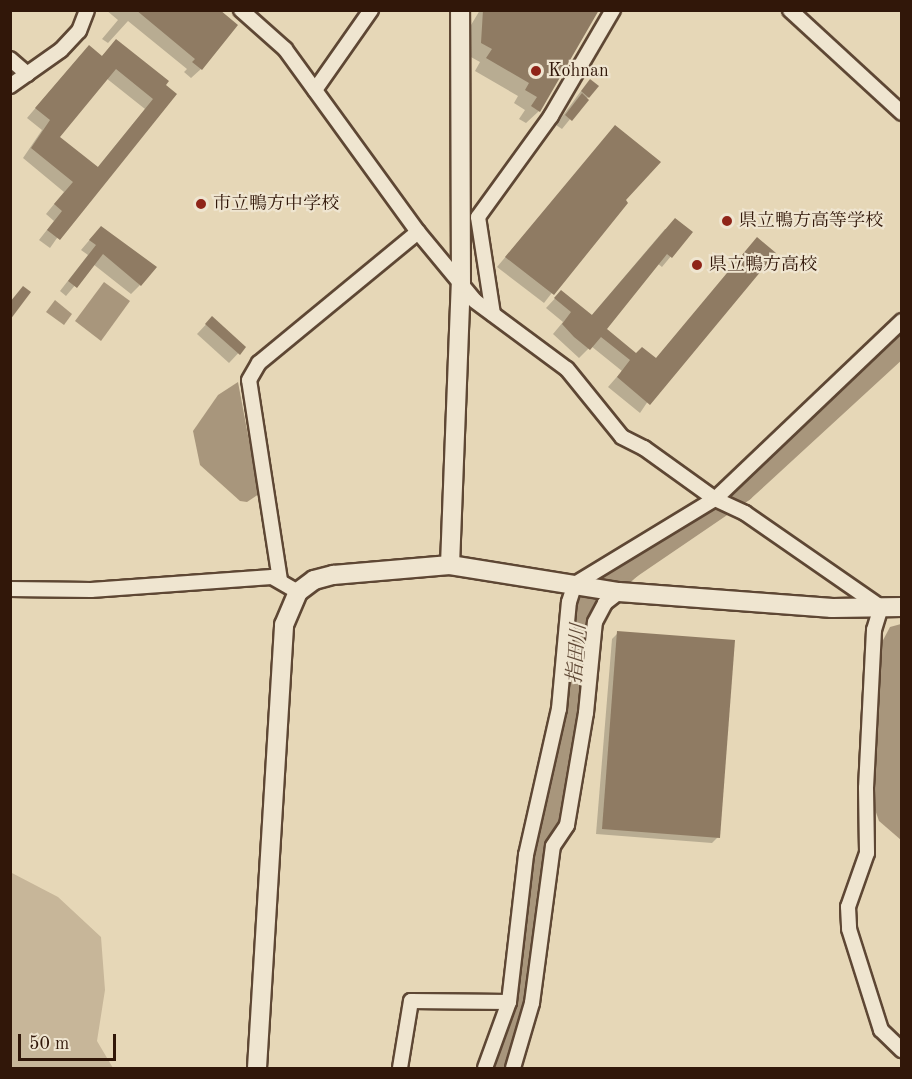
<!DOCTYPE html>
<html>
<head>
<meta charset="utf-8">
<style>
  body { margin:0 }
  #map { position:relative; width:912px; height:1079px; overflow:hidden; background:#e6d7b7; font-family:"Old Standard TT","Noto Serif JP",serif }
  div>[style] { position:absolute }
  .green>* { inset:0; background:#c7b699 }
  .water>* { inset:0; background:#a8967c }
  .shadow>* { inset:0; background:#0003 }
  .river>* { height:22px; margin:-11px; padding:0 11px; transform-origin:11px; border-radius:11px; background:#a8967c }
  .building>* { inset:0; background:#8f7b63 }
  .roads { filter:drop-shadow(2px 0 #5e4734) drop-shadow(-2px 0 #5e4734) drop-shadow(0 2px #5e4734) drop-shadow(0 -2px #5e4734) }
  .minor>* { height:14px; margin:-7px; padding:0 7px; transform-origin:7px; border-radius:7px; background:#efe5d0 }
  .tertiary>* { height:18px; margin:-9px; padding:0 9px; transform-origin:9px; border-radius:9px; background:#efe5d0 }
  .dots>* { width:16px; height:16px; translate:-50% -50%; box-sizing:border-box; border:3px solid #efe5d0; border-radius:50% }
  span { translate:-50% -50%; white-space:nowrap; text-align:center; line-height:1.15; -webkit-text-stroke:4.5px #efe5d0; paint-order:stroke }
  .poi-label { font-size:18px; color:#311709 }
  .left { translate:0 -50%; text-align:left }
  .water-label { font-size:20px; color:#614a37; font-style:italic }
  .frame { position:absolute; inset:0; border:12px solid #311709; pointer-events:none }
  .scale { position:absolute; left:18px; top:1034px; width:98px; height:27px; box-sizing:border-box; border:3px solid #311709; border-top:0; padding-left:8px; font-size:18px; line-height:21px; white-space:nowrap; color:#311709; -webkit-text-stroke:4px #efe5d0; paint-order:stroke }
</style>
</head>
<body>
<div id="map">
  <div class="green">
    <i style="clip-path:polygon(10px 872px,58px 897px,101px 937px,105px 990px,97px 1041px,113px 1068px,11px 1068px)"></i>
  </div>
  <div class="water">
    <i style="clip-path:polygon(104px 282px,130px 301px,101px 341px,75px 321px)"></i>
    <i style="clip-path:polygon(55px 300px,72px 314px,64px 325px,46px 312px)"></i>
    <i style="clip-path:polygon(238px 382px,259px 494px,247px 502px,240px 501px,200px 465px,193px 431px,218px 395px)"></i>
    <i style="clip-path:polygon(901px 624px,901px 840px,879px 821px,872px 801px,881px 644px,890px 627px)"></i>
  </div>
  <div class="shadow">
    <i style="clip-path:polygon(106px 10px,217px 10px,201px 69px,191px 78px,184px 72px,187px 69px,128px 21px,108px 43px,102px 39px,118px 20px)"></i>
    <i style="clip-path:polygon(480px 10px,598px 10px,539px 111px,526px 123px,519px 119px,525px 110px,514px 103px,518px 96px,475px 71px,480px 62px,469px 56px,468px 30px)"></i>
    <i style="clip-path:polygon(evenodd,116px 41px,167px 81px,50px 248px,39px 240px,54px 221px,46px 214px,64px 192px,23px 158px,42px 130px,27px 118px,80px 56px,101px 57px,116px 41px,106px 78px,145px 109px,97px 168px,58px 137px,106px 78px)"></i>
    <i style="clip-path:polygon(597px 86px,562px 129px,556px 125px,581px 91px)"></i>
    <i style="clip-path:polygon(615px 127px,624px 200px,544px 303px,497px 267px)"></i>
    <i style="clip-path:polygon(665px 229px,691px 232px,662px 267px,657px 263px,605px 329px,636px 354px,655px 360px,757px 239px,640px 413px,608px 387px,622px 371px,591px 346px,579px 358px,553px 334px,563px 322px,546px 308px,561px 292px,591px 316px)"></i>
    <i style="clip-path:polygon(92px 237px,140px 285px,131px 294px,93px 264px,66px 296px,60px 291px,88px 255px,81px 250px)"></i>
    <i style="clip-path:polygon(212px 318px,244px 347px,229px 363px,197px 334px)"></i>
    <i style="clip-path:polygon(618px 633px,718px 837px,712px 843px,596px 834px,612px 639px)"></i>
  </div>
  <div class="river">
    <i style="left:497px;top:1068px;width:56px;rotate:-65.7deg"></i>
    <i style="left:520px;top:1017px;width:165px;rotate:-83deg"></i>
    <i style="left:540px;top:853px;width:120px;rotate:-74.6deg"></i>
    <i style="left:572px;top:737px;width:125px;rotate:-86.3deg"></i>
    <i style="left:580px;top:612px;width:67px;rotate:-41.3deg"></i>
    <i style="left:630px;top:568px;width:137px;rotate:-34.3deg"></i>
    <i style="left:743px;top:491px;width:216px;rotate:-42.6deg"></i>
  </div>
  <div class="building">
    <i style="clip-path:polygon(136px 10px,220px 10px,238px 25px,202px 70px,192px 62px,195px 59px)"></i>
    <i style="clip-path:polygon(483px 10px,599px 10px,540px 112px,531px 106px,537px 97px,525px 90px,529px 83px,486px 58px,492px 49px,481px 43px)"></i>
    <i style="clip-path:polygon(evenodd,116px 39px,169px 81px,166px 85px,177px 94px,60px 240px,47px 230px,62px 211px,54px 204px,73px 182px,31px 148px,50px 120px,35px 108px,89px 45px,102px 56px,116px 39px,116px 69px,153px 99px,98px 167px,60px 137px,116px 69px)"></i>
    <i style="clip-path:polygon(590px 79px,599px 86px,589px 98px,581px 91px)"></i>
    <i style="clip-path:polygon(582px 93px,589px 100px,572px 121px,565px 115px)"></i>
    <i style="clip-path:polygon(615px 125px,661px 162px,626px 200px,628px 203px,554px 295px,505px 257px)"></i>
    <i style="clip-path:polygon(675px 218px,693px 232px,672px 258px,667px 254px,607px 329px,636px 353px,642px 347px,656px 358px,757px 237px,776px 253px,650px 405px,617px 377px,630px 360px,601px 337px,590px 350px,574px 337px,562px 324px,571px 312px,554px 298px,561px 290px,592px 315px)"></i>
    <i style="clip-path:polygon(101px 226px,157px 267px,141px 286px,103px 254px,77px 288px,68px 281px,96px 245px,89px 240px)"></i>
    <i style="clip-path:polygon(23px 286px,31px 292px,10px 320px,10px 302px)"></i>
    <i style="clip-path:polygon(212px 316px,246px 347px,240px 355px,205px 324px)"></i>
    <i style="clip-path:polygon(617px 631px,735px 640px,720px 838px,602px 829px)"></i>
  </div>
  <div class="roads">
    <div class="minor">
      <i style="left:241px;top:10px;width:59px;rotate:41.6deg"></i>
      <i style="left:285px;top:49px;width:226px;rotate:54deg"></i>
      <i style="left:418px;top:232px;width:89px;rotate:50.4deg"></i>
      <i style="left:475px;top:301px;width:114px;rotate:36.5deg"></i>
      <i style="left:567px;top:369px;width:87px;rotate:51deg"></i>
      <i style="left:622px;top:437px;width:25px;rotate:27deg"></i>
      <i style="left:644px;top:448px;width:87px;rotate:35.7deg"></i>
      <i style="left:715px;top:499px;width:33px;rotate:25deg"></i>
      <i style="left:745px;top:513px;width:165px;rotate:34.7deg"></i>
      <i style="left:881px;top:607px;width:24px;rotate:107deg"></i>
      <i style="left:874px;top:630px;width:158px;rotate:92.9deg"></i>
      <i style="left:866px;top:788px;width:65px;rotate:89.1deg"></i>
      <i style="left:867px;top:853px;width:57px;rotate:109.4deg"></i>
      <i style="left:848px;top:907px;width:22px;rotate:87deg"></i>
      <i style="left:849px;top:929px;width:106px;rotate:72.4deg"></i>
      <i style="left:881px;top:1030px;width:29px;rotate:44deg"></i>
      <i style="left:790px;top:10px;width:152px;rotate:42.6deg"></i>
      <i style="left:10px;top:59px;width:23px;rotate:41deg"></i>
      <i style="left:10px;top:86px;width:62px;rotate:-35.2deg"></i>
      <i style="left:61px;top:50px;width:26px;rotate:-47deg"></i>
      <i style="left:79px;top:31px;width:22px;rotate:-69deg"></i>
      <i style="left:315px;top:90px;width:98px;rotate:-55deg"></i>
      <i style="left:493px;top:314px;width:98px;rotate:-98.8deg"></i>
      <i style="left:478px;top:217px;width:125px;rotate:-54.1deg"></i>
      <i style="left:551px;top:116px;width:123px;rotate:-59.7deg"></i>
      <i style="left:280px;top:580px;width:202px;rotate:-98.8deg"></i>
      <i style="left:249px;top:380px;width:20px;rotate:-60deg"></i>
      <i style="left:259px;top:363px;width:206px;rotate:-39.5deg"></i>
      <i style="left:10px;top:589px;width:81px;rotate:0.7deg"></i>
      <i style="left:91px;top:590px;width:181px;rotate:-4.1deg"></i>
      <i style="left:272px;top:577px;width:30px;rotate:30deg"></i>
      <i style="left:400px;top:1068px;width:68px;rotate:-80.7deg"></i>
      <i style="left:411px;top:1001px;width:98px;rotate:0.6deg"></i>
      <i style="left:485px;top:1068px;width:70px;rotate:-70deg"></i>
      <i style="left:509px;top:1002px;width:148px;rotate:-83.4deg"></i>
      <i style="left:526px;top:855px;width:150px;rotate:-77.3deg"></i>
      <i style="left:559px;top:709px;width:107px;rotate:-84.7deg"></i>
      <i style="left:569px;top:602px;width:19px;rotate:-72deg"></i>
      <i style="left:575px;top:584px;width:164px;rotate:-31.3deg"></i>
      <i style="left:715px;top:499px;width:258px;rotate:-43.6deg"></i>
      <i style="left:513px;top:1068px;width:68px;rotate:-73.7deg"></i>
      <i style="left:532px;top:1003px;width:158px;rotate:-82.4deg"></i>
      <i style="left:553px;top:846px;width:25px;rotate:-56deg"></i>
      <i style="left:567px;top:825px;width:114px;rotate:-80.4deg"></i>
      <i style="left:586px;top:713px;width:91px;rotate:-84.4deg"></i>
      <i style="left:595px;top:622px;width:21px;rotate:-62deg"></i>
      <i style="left:605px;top:603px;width:18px;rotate:-38deg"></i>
    </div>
    <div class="tertiary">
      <i style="left:450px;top:565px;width:281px;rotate:-87.8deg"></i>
      <i style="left:461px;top:284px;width:274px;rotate:-90.2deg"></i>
      <i style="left:257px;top:1068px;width:444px;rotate:-86.5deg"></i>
      <i style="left:284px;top:625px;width:36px;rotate:-67deg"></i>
      <i style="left:298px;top:592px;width:20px;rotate:-37deg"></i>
      <i style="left:314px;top:580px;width:20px;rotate:-15deg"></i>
      <i style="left:333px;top:575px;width:117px;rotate:-4.9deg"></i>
      <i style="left:450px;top:565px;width:171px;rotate:9.1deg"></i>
      <i style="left:619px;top:592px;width:214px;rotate:4.3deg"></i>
      <i style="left:832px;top:608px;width:70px;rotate:-0.8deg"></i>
    </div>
  </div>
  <div class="dots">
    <i style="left:536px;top:71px;background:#8f2418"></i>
    <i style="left:201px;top:204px;background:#8f2418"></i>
    <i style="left:727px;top:221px;background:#8f2418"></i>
    <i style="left:697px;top:265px;background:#8f2418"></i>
  </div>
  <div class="poi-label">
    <span class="left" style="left:548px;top:71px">Kohnan</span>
    <span class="left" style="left:213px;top:204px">市立鴨方中学校</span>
    <span class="left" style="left:739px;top:221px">県立鴨方高等学校</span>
    <span class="left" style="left:709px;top:265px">県立鴨方高校</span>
  </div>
  <div class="water-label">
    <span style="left:578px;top:654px;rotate:-86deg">指田川</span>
  </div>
  <div class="frame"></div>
  <div class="scale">50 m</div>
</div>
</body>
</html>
